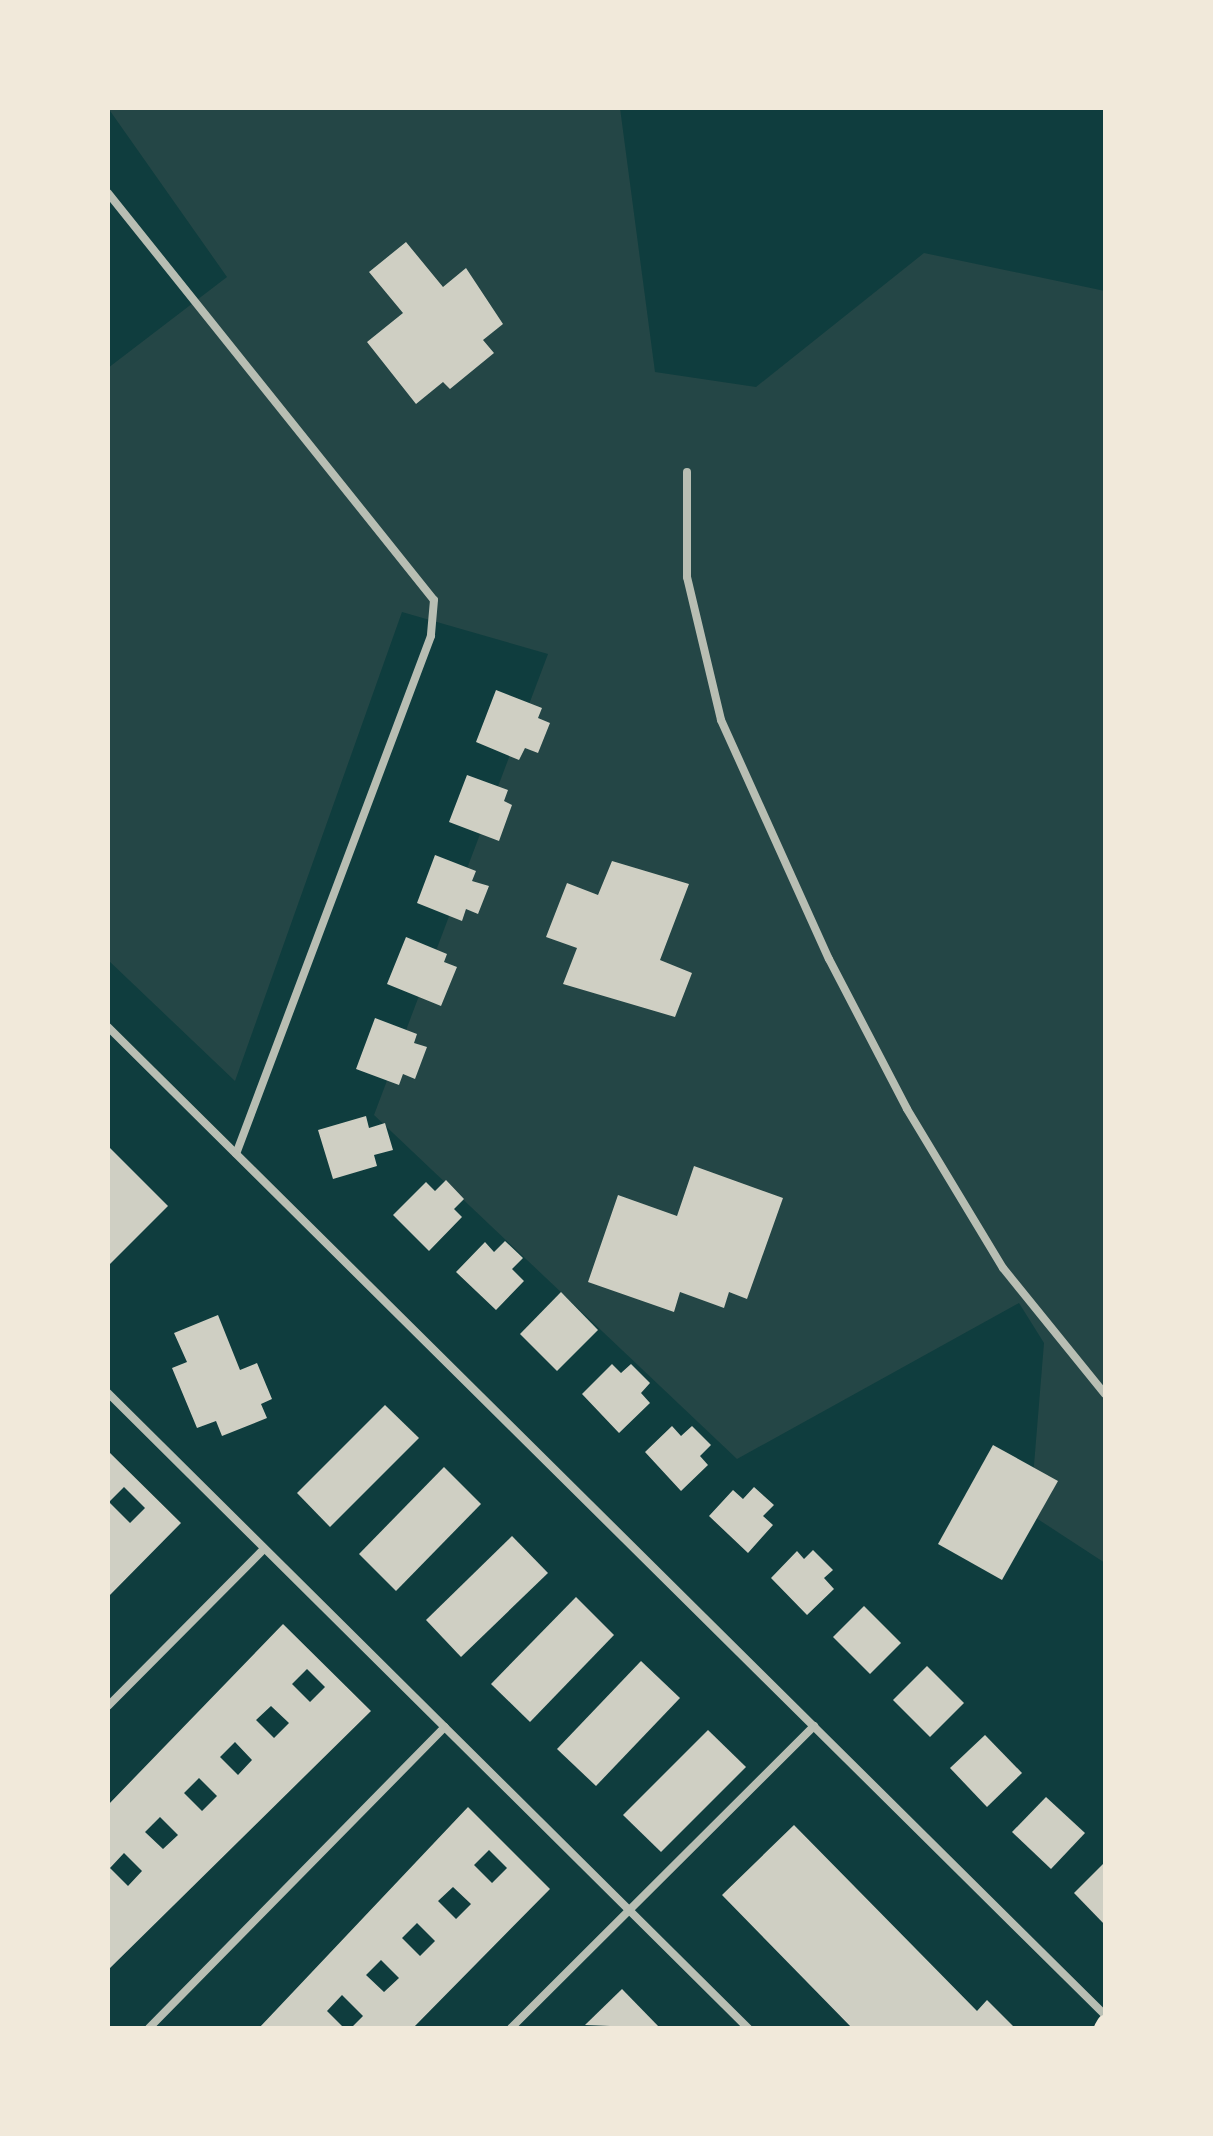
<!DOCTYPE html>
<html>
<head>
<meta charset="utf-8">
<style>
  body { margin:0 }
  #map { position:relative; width:1213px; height:2136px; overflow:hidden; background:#0f3d3e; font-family:Overpass,sans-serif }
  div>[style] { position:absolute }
  .green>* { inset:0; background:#244646 }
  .building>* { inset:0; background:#cfcfc3 }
  .minor>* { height:8px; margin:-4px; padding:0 4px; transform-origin:4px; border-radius:4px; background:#b8beb3 }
  .secondary>* { height:16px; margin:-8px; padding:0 8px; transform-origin:8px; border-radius:8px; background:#f1e9da }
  span { translate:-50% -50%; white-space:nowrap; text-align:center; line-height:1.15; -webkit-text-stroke:7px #f1e9da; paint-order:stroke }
  .frame { position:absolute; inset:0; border:110px solid #f1e9da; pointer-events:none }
</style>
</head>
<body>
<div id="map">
  <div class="green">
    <i style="clip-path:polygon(108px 108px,620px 108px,655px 372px,756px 387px,924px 253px,1105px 291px,1105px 1563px,1030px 1514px,1044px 1343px,1019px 1303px,737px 1459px,374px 1115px,548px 654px,402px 612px,235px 1081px,108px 960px,108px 368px,227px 277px)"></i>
  </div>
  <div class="building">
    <i style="clip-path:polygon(406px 242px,443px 287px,466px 268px,503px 324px,483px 340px,494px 353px,450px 389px,443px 382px,416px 404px,367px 342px,403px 313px,369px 272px)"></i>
    <i style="clip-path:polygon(496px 690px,542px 708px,538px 718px,550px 723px,538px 753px,525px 748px,519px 760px,476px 742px)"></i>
    <i style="clip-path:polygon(467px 775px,508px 790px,504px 801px,512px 805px,499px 841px,449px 822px)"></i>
    <i style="clip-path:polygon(435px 855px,476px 871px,472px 881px,489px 886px,478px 914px,466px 909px,462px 921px,417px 903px)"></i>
    <i style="clip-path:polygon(612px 861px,689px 884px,660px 960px,692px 973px,675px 1017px,563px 984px,577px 948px,546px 937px,567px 883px,598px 895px)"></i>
    <i style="clip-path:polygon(406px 937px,447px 954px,444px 962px,457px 967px,441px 1006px,387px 984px)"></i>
    <i style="clip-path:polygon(375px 1018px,417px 1034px,414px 1043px,427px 1047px,415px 1079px,403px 1074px,399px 1085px,356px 1069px)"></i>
    <i style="clip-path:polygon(366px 1116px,369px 1128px,385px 1123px,393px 1150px,374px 1155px,377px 1166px,333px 1179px,318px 1130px)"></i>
    <i style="clip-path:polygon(108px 1146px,168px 1206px,108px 1266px)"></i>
    <i style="clip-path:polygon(694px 1166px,783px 1198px,747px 1299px,729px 1292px,724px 1308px,680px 1292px,674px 1312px,588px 1282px,618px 1195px,677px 1216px)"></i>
    <i style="clip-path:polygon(446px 1180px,464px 1199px,454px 1209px,462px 1217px,429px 1251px,393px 1215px,426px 1182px,435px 1191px)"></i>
    <i style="clip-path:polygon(505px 1241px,523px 1258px,512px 1269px,524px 1281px,496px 1310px,456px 1272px,485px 1242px,494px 1252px)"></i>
    <i style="clip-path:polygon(561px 1292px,598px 1330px,557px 1371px,520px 1334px)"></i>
    <i style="clip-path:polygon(218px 1315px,240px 1370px,257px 1363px,272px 1399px,261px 1404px,267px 1418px,222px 1436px,216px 1421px,197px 1428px,172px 1368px,187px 1362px,174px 1333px)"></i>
    <i style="clip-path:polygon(612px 1364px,621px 1373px,631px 1364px,650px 1383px,641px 1393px,650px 1403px,619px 1433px,582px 1394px)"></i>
    <i style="clip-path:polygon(385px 1405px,419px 1438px,330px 1527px,297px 1493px)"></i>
    <i style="clip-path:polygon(672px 1426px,681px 1436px,692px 1426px,711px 1445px,700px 1456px,708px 1465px,681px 1491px,645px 1452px)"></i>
    <i style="clip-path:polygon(993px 1445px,1058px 1481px,1002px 1580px,938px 1544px)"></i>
    <i style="clip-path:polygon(evenodd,108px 1451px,181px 1523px,108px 1597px,109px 1544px,108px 1451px,124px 1487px,145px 1508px,130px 1523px,109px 1502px,124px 1487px)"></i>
    <i style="clip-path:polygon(444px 1467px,481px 1504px,396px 1591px,359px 1554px)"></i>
    <i style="clip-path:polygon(754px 1487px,774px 1505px,763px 1516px,773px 1525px,748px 1553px,709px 1516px,733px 1490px,743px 1499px)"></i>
    <i style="clip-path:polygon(512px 1536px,548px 1573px,461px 1657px,426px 1620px)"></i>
    <i style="clip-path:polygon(813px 1550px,833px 1570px,824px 1578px,834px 1589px,807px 1615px,771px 1578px,797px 1551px,804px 1559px)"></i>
    <i style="clip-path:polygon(576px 1597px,614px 1635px,530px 1722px,491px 1684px)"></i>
    <i style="clip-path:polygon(864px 1606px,901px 1643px,870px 1674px,833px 1637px)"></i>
    <i style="clip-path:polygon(evenodd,283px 1624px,371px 1711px,108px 1970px,108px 1805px,283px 1624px,307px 1669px,325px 1687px,310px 1702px,292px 1684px,307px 1669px,283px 1624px,271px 1706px,289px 1723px,274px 1738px,256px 1720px,271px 1706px,283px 1624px,235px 1742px,252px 1760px,238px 1775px,220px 1757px,235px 1742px,283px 1624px,199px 1778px,217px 1796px,202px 1811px,184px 1793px,199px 1778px,283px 1624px,160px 1817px,178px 1835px,163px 1849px,145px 1832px,160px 1817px,283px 1624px,124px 1853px,142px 1871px,128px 1886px,110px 1868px,124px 1853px)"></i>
    <i style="clip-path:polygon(641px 1661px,680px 1698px,596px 1786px,557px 1749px)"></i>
    <i style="clip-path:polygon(927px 1666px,964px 1703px,930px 1737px,893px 1700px)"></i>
    <i style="clip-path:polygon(708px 1730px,746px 1767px,661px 1852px,623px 1815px)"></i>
    <i style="clip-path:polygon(985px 1735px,1022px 1773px,987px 1807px,950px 1768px)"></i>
    <i style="clip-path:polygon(1046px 1797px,1085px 1833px,1051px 1869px,1012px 1832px)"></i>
    <i style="clip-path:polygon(evenodd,468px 1807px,550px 1889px,413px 2028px,351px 2028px,363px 2016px,342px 1995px,327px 2011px,344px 2028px,259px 2028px,468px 1807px,489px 1850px,507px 1868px,492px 1883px,474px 1865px,489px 1850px,468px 1807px,453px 1887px,471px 1904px,456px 1919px,438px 1901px,453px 1887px,468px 1807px,417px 1923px,435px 1941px,420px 1956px,402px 1938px,417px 1923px,468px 1807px,381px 1960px,399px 1978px,384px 1992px,366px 1975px,381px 1960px)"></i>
    <i style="clip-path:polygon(794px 1825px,977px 2011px,987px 2000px,1015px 2028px,852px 2028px,722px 1895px)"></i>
    <i style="clip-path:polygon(1105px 1862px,1105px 1925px,1074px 1893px)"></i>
    <i style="clip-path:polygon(622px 1989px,660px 2028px,585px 2025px)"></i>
  </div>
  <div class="minor">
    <i style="left:108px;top:193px;width:521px;rotate:51.31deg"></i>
    <i style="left:434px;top:600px;width:36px;rotate:95deg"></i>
    <i style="left:431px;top:636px;width:553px;rotate:110.63deg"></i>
    <i style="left:687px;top:472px;width:105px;rotate:90deg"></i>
    <i style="left:687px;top:577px;width:147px;rotate:76.6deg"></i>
    <i style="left:721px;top:720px;width:262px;rotate:65.7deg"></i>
    <i style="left:829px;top:959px;width:169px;rotate:62.5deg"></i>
    <i style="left:907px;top:1109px;width:186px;rotate:58.9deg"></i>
    <i style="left:1003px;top:1268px;width:162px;rotate:51deg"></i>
    <i style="left:108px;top:1027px;width:1404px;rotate:44.74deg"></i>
    <i style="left:108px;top:1393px;width:902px;rotate:44.78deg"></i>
    <i style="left:108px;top:1706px;width:221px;rotate:-45.2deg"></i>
    <i style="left:149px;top:2028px;width:422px;rotate:-45.5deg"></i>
    <i style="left:511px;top:2028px;width:428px;rotate:-44.9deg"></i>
  </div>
  <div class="secondary">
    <i style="left:1102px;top:2028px;width:6px;rotate:-59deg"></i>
  </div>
  <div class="frame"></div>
</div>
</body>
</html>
